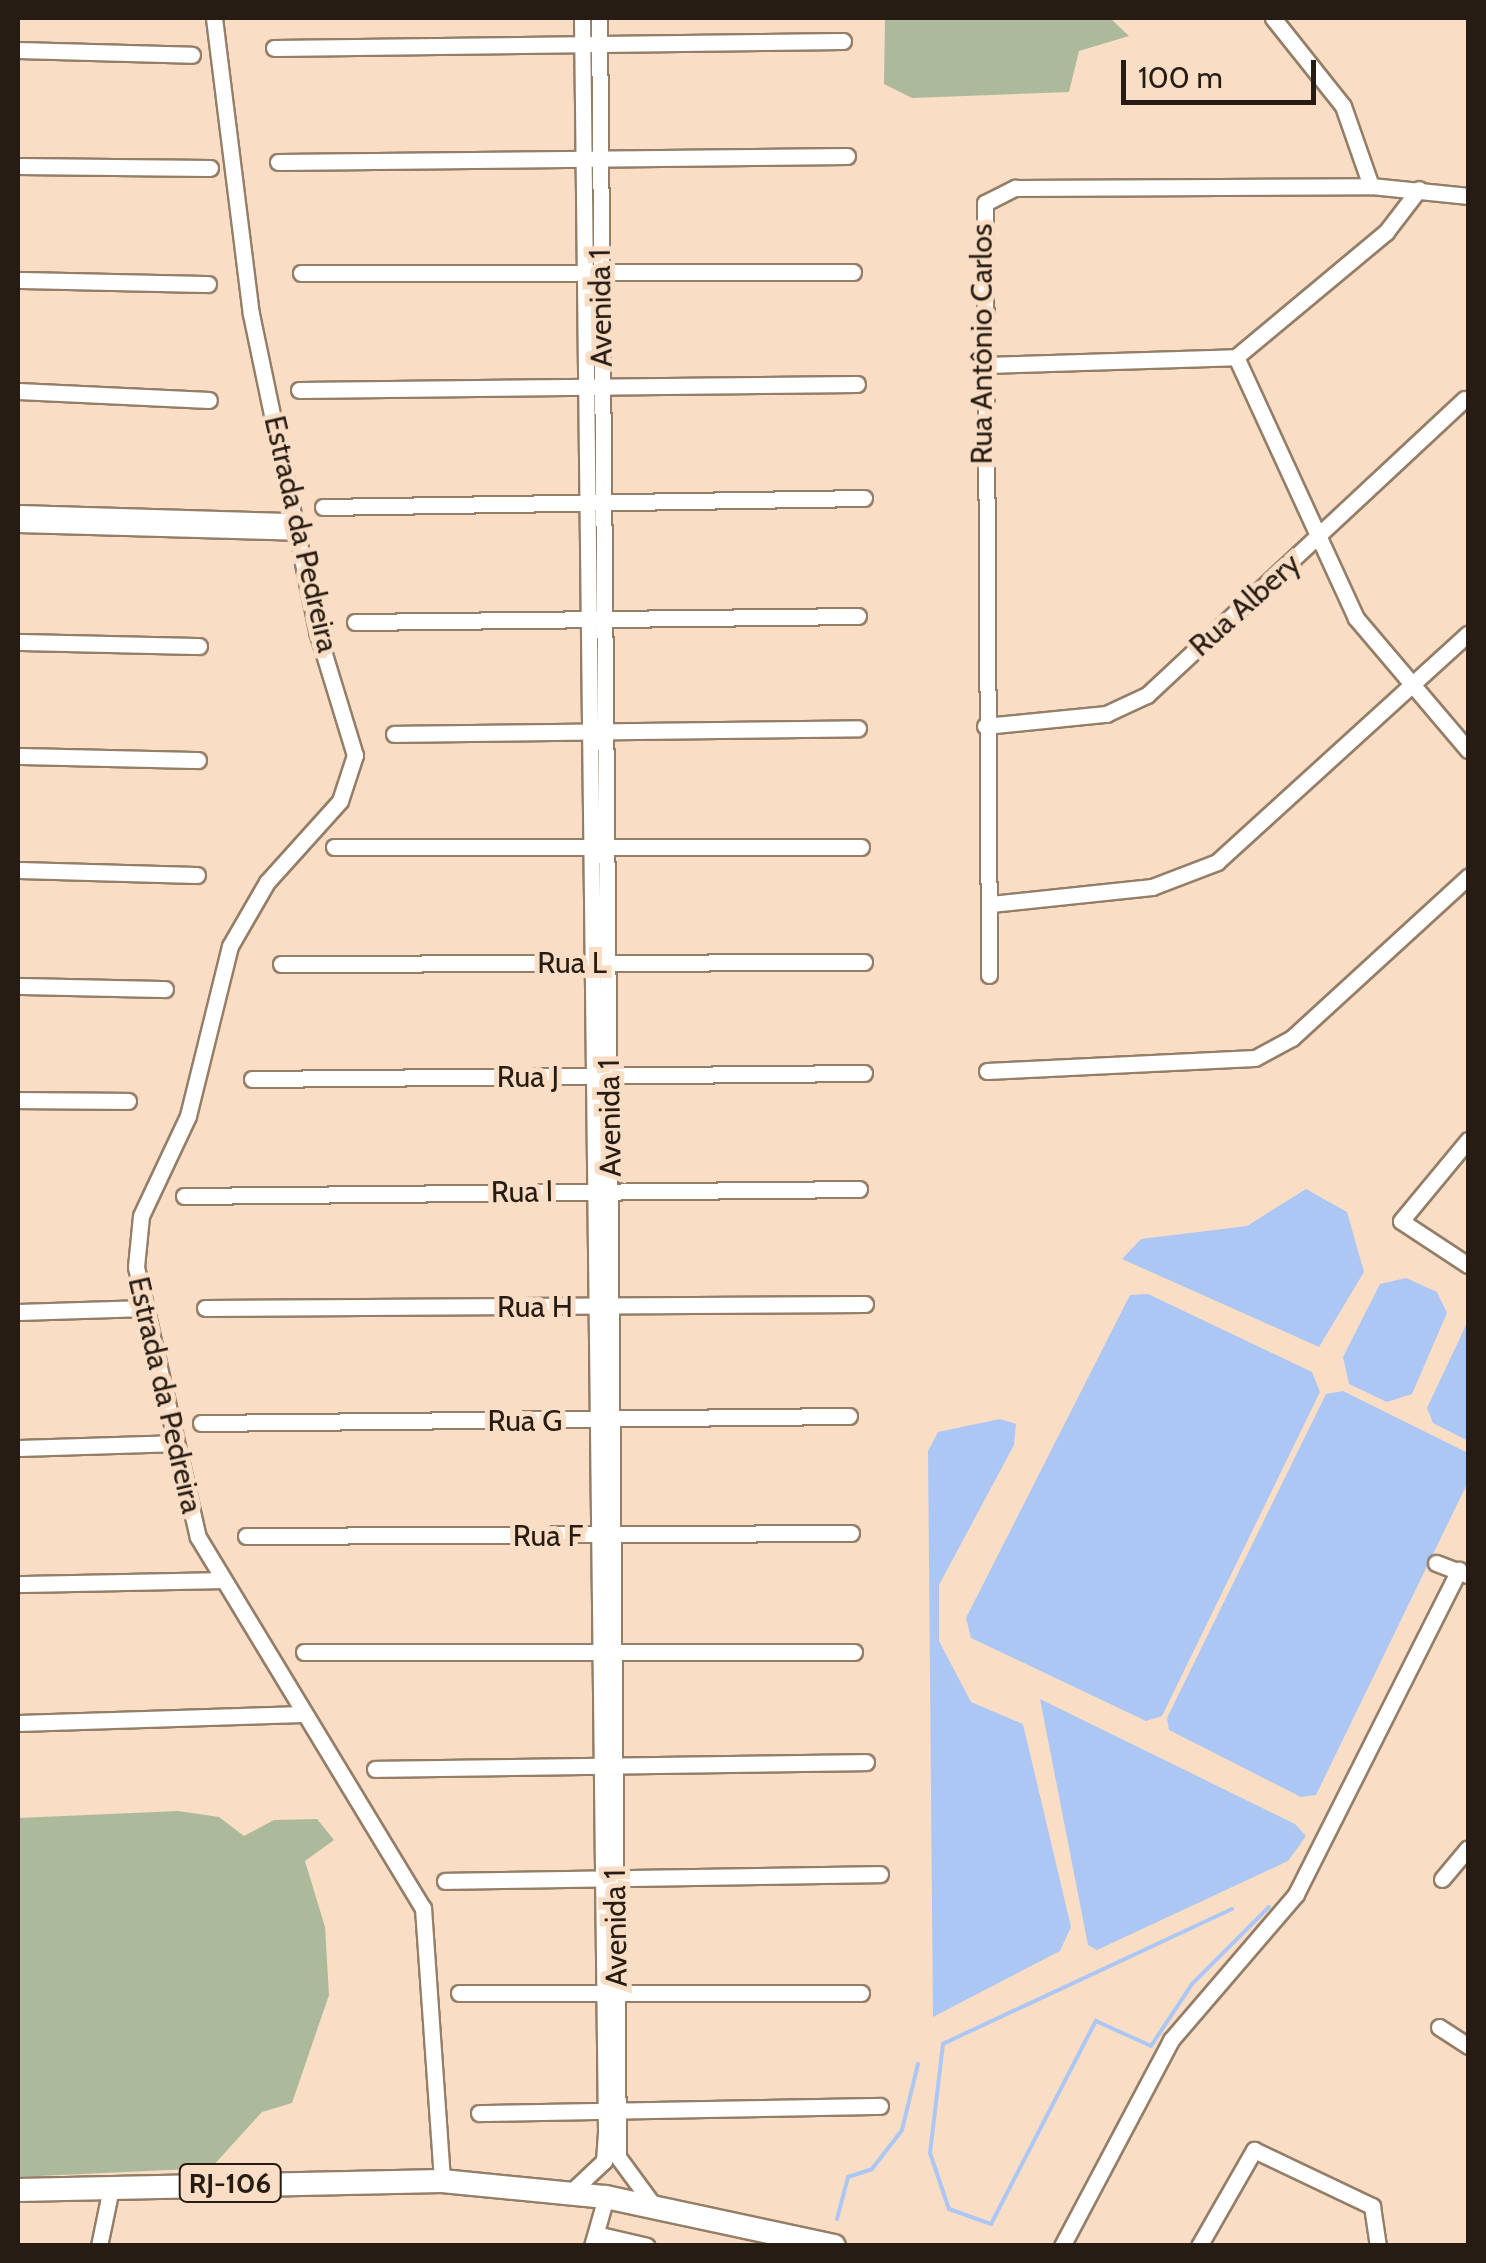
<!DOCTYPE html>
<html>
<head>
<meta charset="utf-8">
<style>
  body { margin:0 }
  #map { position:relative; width:1486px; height:2263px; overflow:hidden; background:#f9dec5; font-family:Cabin,sans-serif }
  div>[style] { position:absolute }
  .green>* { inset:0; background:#acba9b }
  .water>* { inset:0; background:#acc7f4 }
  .stream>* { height:4px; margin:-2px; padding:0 2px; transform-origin:2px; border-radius:2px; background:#acc7f4 }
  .roads { filter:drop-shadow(2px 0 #957e67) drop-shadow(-2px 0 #957e67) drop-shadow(0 2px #957e67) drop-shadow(0 -2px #957e67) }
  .minor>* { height:15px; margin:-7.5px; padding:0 7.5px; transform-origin:7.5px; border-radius:7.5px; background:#fff }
  .highway>* { height:22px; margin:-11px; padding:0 11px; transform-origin:11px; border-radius:11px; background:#fff }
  span { translate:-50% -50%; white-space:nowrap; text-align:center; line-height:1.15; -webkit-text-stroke:10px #f9dec5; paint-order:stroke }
  .shield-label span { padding:2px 8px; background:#f9dec5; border:2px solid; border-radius:8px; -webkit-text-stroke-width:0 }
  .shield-label { font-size:28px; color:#261c13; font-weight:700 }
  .street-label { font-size:30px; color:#261c13 }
  .frame { position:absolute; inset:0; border:20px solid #261c13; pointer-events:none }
  .scale { position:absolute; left:1121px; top:60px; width:195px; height:45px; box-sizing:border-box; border:5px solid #261c13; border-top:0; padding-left:12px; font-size:30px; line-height:35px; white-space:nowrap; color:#261c13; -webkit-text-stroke:8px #f9dec5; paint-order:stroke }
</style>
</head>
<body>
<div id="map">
  <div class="green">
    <i style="clip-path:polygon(885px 18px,1110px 18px,1129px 36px,1079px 51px,1069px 92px,912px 98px,884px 84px)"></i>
    <i style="clip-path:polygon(178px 1811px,219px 1817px,244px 1836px,274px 1820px,317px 1819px,334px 1840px,305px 1861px,325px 1927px,329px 1995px,292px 2103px,262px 2112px,211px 2168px,18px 2177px,18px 1818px)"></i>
  </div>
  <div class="water">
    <i style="clip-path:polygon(1306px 1189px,1347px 1212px,1364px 1272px,1319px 1347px,1122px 1259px,1141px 1239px,1247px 1226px)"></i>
    <i style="clip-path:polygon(1406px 1278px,1437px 1292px,1447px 1313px,1412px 1394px,1387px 1402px,1349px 1384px,1343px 1357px,1380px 1284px)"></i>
    <i style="clip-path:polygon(1148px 1294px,1312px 1372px,1320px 1392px,1162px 1716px,1146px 1721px,971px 1638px,966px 1618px,1130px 1295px)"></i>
    <i style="clip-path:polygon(1468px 1321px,1468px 1441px,1433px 1423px,1427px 1408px)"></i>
    <i style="clip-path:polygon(1343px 1391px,1468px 1453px,1468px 1482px,1316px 1795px,1301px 1797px,1169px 1730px,1167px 1718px,1326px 1394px)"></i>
    <i style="clip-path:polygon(1000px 1419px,1016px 1424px,1014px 1445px,939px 1585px,939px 1641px,971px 1702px,1023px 1724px,1071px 1927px,1060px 1951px,933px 2017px,928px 1451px,938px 1432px)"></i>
    <i style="clip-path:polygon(1040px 1699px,1295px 1824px,1306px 1836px,1288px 1861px,1097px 1950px,1088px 1945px)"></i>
  </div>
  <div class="stream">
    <i style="left:1232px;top:1909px;width:319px;rotate:155deg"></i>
    <i style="left:943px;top:2044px;width:110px;rotate:96.8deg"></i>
    <i style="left:930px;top:2153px;width:59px;rotate:71.3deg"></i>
    <i style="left:949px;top:2209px;width:45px;rotate:19.7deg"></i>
    <i style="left:991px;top:2224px;width:229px;rotate:-62.7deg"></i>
    <i style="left:1096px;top:2021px;width:60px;rotate:24.4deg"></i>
    <i style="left:1151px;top:2046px;width:74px;rotate:-56.5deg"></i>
    <i style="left:1192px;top:1984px;width:109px;rotate:-45deg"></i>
    <i style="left:837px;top:2219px;width:43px;rotate:-75.3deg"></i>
    <i style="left:848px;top:2177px;width:25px;rotate:-18deg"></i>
    <i style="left:872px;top:2169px;width:49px;rotate:-52.4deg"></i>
    <i style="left:902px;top:2130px;width:68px;rotate:-76.4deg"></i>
  </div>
  <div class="roads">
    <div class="minor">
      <i style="left:214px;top:18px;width:298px;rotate:82.9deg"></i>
      <i style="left:251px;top:314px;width:324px;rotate:78.2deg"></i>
      <i style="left:317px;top:631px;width:130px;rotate:73deg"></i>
      <i style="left:355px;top:755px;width:48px;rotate:108.1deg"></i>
      <i style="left:340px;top:801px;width:109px;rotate:132deg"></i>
      <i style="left:267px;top:882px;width:74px;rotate:120deg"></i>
      <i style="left:230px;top:946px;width:175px;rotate:103.9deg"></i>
      <i style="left:188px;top:1116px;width:110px;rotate:115.2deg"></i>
      <i style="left:141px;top:1216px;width:51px;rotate:95.6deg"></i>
      <i style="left:136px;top:1267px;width:277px;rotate:77.1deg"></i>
      <i style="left:198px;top:1537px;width:434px;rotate:58.8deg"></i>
      <i style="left:423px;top:1908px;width:274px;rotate:86deg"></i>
      <i style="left:599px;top:18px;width:2139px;rotate:89.49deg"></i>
      <i style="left:618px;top:2157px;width:61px;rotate:53.7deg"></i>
      <i style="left:1273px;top:18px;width:112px;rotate:51.5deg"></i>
      <i style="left:1343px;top:106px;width:85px;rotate:70.7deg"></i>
      <i style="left:274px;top:48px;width:569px;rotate:-0.7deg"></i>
      <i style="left:18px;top:50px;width:174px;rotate:1.6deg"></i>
      <i style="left:278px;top:162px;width:569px;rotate:-0.6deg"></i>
      <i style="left:18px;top:166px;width:192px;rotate:0.6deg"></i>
      <i style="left:301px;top:273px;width:552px;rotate:-0.1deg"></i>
      <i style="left:18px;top:280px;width:190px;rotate:1.2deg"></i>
      <i style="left:1236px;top:357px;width:287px;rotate:65.3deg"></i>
      <i style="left:1356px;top:618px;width:173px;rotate:49.7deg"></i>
      <i style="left:985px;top:365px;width:251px;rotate:-1.8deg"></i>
      <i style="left:1236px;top:357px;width:195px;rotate:-39.8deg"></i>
      <i style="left:1386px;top:232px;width:54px;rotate:-52.5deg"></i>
      <i style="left:299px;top:390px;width:558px;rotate:-0.62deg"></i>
      <i style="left:18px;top:391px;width:191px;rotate:2.7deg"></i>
      <i style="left:323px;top:507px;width:541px;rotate:-0.95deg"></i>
      <i style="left:18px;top:513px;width:277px;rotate:1.7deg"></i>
      <i style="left:18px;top:524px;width:279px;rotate:1.6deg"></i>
      <i style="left:355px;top:622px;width:503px;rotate:-0.68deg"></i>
      <i style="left:18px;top:642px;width:181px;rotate:1.3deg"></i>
      <i style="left:985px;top:726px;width:122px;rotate:-5.7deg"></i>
      <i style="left:1106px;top:714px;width:45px;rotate:-24.9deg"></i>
      <i style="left:1147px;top:695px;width:434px;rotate:-43deg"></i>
      <i style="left:394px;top:734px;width:464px;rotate:-0.7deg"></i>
      <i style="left:18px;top:756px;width:180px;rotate:1.3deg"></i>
      <i style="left:334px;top:847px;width:527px"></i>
      <i style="left:18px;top:870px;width:179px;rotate:1.6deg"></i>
      <i style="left:991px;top:904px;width:162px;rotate:-6deg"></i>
      <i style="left:1152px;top:887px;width:70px;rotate:-21deg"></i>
      <i style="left:1217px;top:862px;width:339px;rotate:-42.3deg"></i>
      <i style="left:281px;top:964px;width:583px;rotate:-0.2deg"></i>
      <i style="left:989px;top:975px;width:772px;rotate:-90.3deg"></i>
      <i style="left:985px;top:203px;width:34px;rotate:-27deg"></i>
      <i style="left:1015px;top:188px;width:356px;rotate:-0.3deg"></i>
      <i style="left:1371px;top:186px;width:98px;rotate:5.9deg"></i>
      <i style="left:18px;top:986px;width:147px;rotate:1.2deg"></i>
      <i style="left:987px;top:1071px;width:268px;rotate:-2.8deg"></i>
      <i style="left:1255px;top:1058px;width:42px;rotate:-28.4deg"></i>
      <i style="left:1292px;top:1038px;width:239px;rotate:-42.5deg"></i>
      <i style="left:252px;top:1079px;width:612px;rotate:-0.56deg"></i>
      <i style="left:18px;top:1100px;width:110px;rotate:0.5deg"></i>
      <i style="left:1468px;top:1140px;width:105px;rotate:129.6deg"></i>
      <i style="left:1401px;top:1221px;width:80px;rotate:33.3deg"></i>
      <i style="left:184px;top:1196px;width:675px;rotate:-0.59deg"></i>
      <i style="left:205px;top:1308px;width:660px;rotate:-0.35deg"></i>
      <i style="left:18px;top:1312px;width:128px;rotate:-1.8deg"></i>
      <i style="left:201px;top:1423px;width:648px;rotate:-0.62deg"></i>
      <i style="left:18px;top:1448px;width:155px;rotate:-1.8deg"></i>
      <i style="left:246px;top:1536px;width:605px;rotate:-0.28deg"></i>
      <i style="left:1436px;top:1563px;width:34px;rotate:21deg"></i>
      <i style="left:18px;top:1584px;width:201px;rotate:-1.1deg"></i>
      <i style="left:304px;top:1652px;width:550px"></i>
      <i style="left:18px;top:1723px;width:285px;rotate:-1.8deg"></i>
      <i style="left:375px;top:1769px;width:491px;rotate:-0.8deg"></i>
      <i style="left:1442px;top:1879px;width:40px;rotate:-50deg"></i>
      <i style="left:445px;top:1881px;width:435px;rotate:-0.9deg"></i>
      <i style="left:459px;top:1993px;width:402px"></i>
      <i style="left:1439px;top:2027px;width:35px;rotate:33deg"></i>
      <i style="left:479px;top:2113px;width:401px;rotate:-1deg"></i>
      <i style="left:570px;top:2193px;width:47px;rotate:-43.3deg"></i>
      <i style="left:604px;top:2161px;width:28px;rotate:-86deg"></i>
      <i style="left:606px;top:2133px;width:2115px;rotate:-90.65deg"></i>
      <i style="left:596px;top:2234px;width:52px;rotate:13.2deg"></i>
      <i style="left:99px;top:2246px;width:59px;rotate:-78.3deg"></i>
      <i style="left:592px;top:2246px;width:51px;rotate:-74.1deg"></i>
      <i style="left:1062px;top:2246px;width:233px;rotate:-62.1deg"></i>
      <i style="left:1171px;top:2040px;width:192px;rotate:-49.4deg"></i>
      <i style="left:1296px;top:1894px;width:363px;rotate:-63.3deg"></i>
      <i style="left:1199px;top:2246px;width:111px;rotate:-60.2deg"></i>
      <i style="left:1254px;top:2150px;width:131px;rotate:25.4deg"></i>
      <i style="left:1372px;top:2206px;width:40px;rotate:81.5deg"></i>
    </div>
    <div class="highway">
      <i style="left:18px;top:2190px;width:424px;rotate:-1.2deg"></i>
      <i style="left:442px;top:2181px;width:165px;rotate:5.6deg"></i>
      <i style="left:606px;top:2197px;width:233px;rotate:12.1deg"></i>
    </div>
  </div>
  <div class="shield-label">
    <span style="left:230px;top:2183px">RJ-106</span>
  </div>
  <div class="street-label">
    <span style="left:601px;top:308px;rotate:-91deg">Avenida 1</span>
    <span style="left:982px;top:344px;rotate:-90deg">Rua Antônio Carlos</span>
    <span style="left:301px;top:534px;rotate:77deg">Estrada da Pedreira</span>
    <span style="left:1245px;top:605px;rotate:-42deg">Rua Albery</span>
    <span style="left:572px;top:963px">Rua L</span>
    <span style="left:528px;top:1077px">Rua J</span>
    <span style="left:610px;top:1118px;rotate:-91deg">Avenida 1</span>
    <span style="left:522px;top:1192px;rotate:-1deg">Rua I</span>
    <span style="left:535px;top:1307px">Rua H</span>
    <span style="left:165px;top:1395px;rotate:77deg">Estrada da Pedreira</span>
    <span style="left:525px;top:1421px">Rua G</span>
    <span style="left:548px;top:1536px">Rua F</span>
    <span style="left:616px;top:1928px;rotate:-91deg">Avenida 1</span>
  </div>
  <div class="frame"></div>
  <div class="scale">100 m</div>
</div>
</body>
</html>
